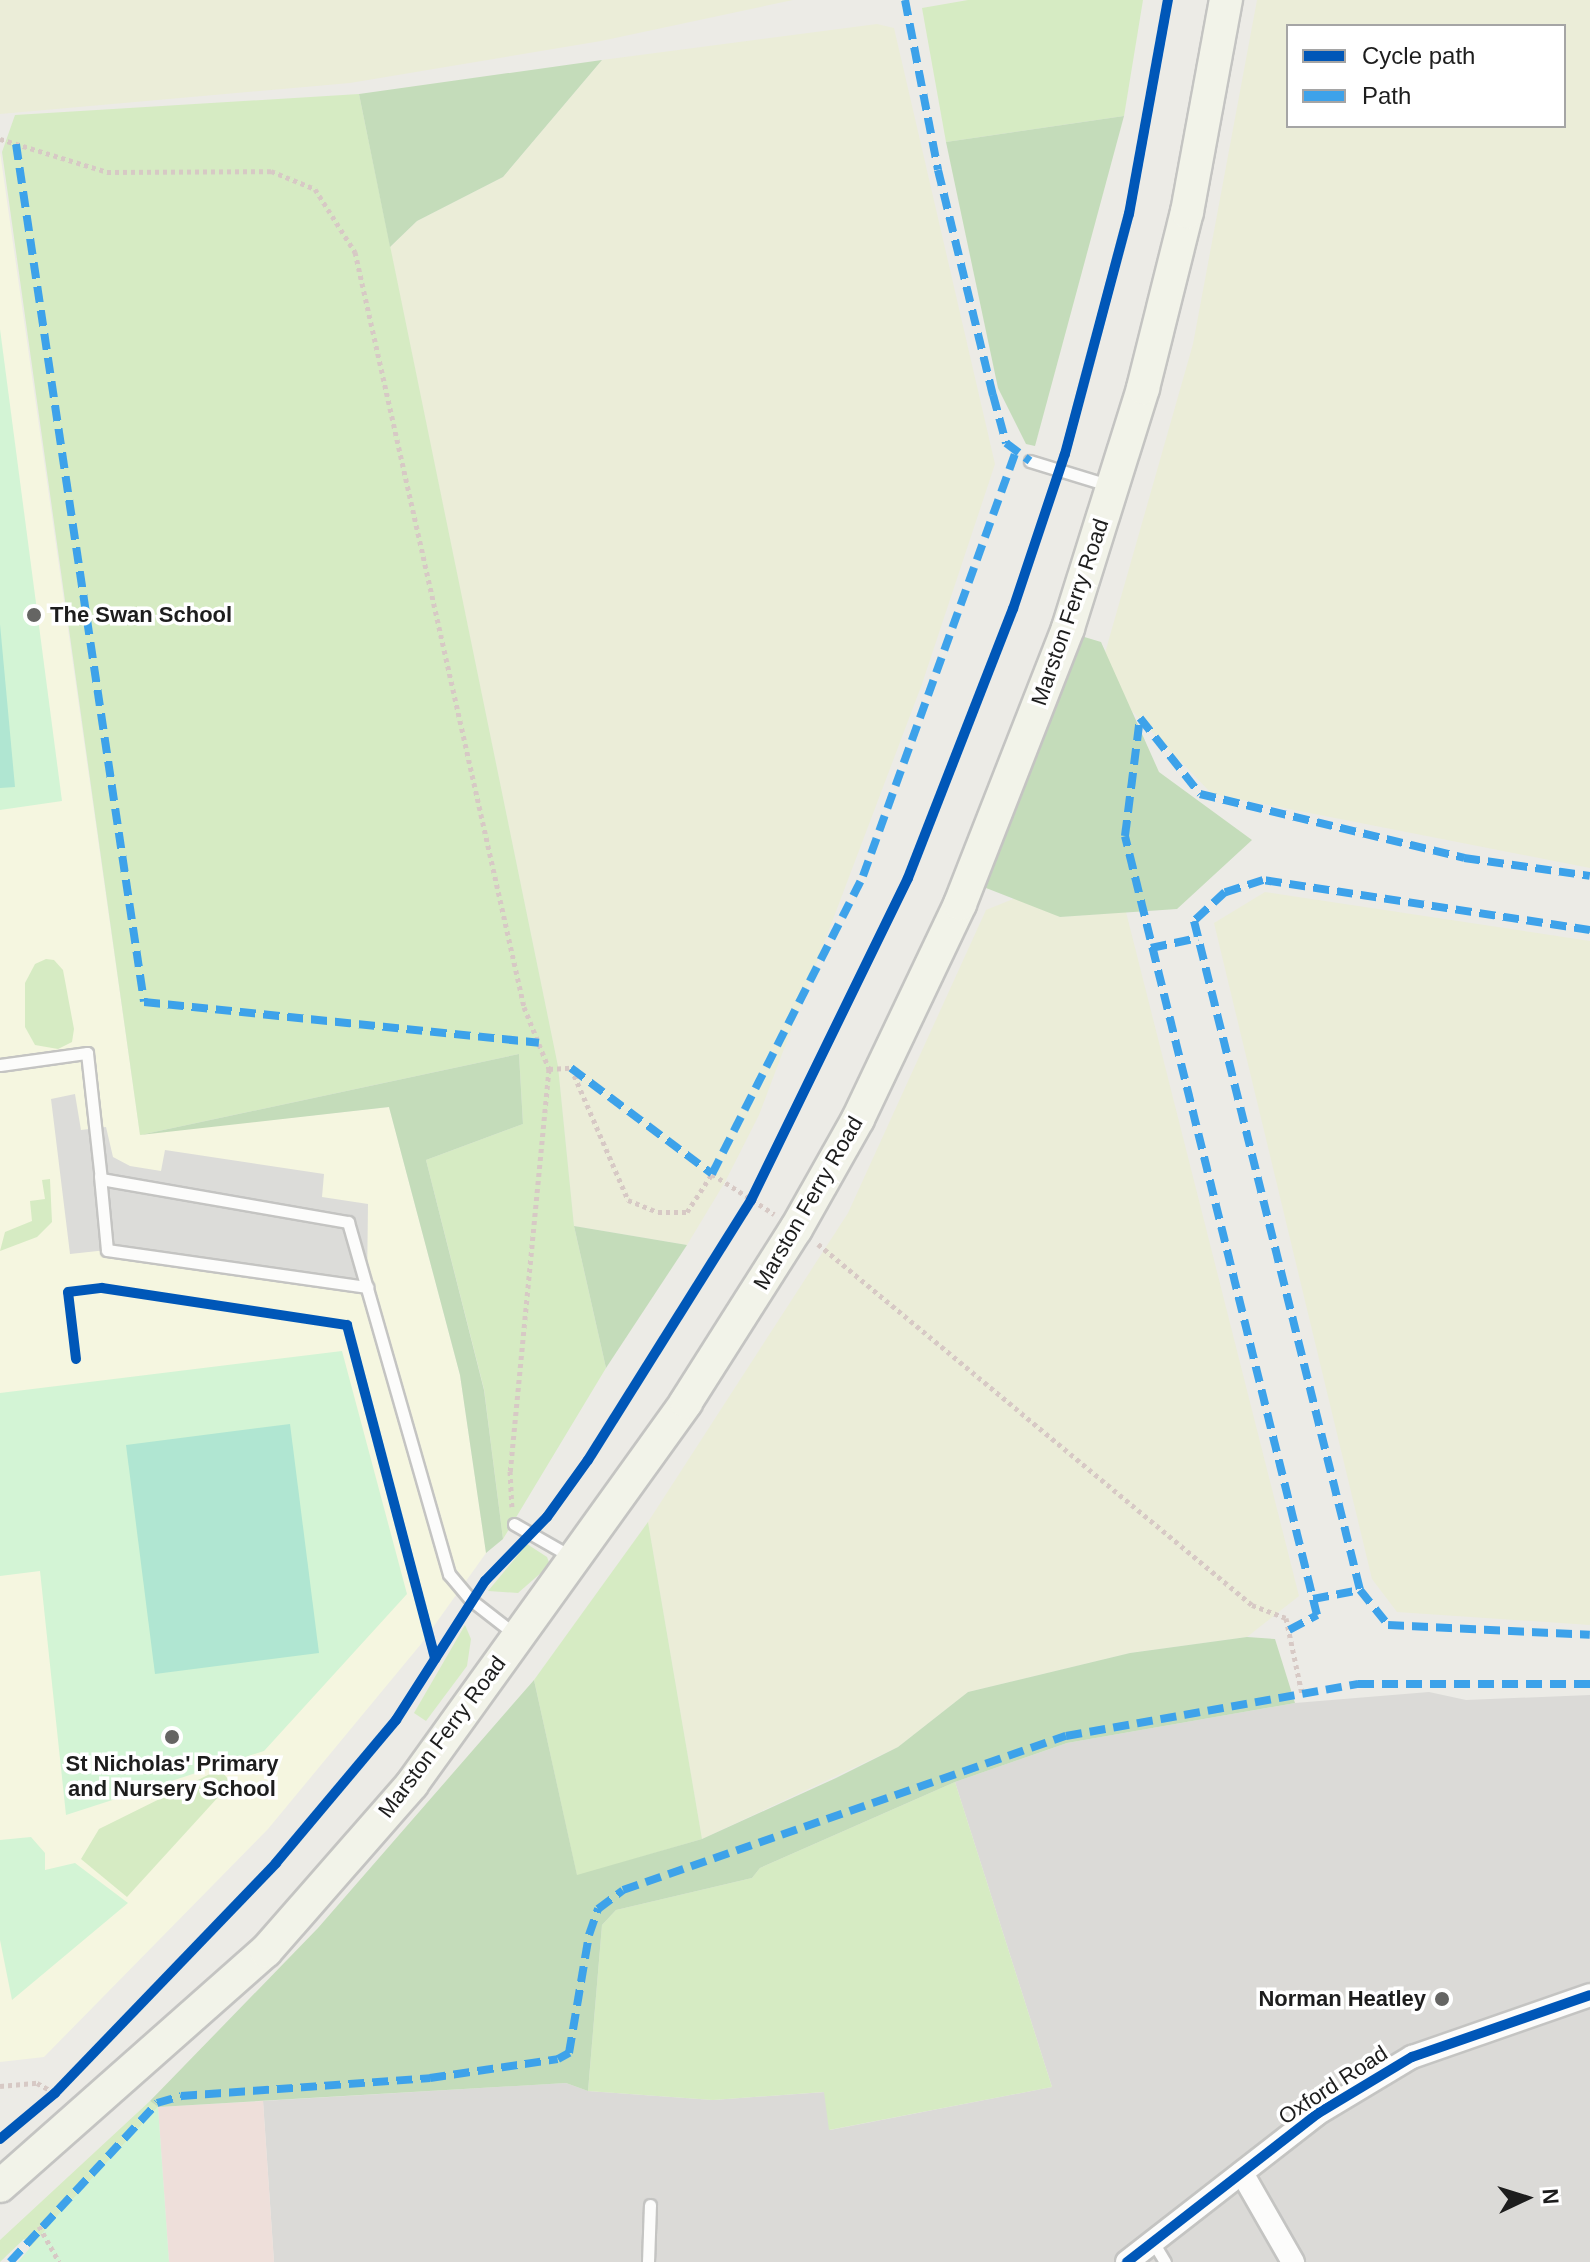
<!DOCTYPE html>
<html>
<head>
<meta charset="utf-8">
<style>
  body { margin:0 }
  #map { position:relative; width:1590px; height:2262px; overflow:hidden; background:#ecebe6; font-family:Arial,sans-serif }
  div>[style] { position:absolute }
  .residential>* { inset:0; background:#dbdad7 }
  .commercial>* { inset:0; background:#eedfda }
  .education>* { inset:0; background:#f5f6e0 }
  .farmland>* { inset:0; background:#ebedd8 }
  .grass>* { inset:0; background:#d6ebc3 }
  .forest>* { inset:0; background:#c4dcba }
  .park>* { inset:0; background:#d3f4d5 }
  .pitch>* { inset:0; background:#b0e6d2 }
  .parking>* { inset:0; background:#dcdcd9 }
  .path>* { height:5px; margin-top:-2.5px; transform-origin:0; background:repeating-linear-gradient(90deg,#d7c9c5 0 4px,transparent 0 8px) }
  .roads { filter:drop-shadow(2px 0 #c4c4c2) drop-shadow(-2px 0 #c4c4c2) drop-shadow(0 2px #c4c4c2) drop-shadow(0 -2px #c4c4c2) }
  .service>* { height:11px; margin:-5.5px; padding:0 5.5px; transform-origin:5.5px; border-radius:5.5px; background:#fcfcfb }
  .minor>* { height:22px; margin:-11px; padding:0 11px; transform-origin:11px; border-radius:11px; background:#fcfcfb }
  .secondary>* { height:32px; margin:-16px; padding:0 16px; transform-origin:16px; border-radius:16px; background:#f2f3e9 }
  .quiet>* { height:8px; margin-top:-4px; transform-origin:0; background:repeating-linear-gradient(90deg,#3da2ea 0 16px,transparent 0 24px) }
  .cycleway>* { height:10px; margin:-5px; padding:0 5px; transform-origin:5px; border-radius:5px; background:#0057b8 }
  .dots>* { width:22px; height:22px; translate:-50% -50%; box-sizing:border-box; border:4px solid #fff; border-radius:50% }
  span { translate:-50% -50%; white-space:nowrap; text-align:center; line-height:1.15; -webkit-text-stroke:7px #fff; paint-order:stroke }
  .street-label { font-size:22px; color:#1d1d1d }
  .poi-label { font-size:22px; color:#1d1d1d; font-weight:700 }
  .left { translate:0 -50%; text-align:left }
  .right { translate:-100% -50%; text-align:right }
  .legend { position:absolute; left:1286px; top:24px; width:280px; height:104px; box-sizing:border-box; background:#fff; border:2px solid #a5a5a5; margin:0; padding:10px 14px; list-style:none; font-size:24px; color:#1d1d1d }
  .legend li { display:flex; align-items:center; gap:16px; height:40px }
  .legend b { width:40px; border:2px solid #a5a5a5 }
  .north { position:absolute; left:1486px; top:2158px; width:80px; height:80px; -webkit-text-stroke:6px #fff; paint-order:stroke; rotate:86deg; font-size:22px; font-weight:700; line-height:32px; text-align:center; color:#1d1d1d }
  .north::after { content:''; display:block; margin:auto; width:28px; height:36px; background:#1d1d1d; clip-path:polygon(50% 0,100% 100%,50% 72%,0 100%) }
</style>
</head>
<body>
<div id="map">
  <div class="residential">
    <i style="clip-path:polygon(1429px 1692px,1466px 1700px,1590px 1695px,1590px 2262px,274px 2262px,263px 2101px,566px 2083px,588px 2091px,713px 2100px,825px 2092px,830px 2130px,1052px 2087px,955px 1782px,1067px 1743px,1295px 1703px)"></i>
  </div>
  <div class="commercial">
    <i style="clip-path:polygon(263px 2101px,274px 2262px,169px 2262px,158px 2107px)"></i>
  </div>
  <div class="education">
    <i style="clip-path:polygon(0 152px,140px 1134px,389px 1107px,460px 1375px,486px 1553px,421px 1644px,268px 1829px,44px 2057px,0 2062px)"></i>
  </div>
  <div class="farmland">
    <i style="clip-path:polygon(0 0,793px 0,601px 41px,350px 83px,0 114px)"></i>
    <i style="clip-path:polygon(evenodd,1257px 0,1590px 0,1590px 868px,1212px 794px,1131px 710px,1105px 653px,1193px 344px,1257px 0,1288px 26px,1564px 26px,1564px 126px,1288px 126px,1288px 26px)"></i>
    <i style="clip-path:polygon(877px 24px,894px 28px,995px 464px,922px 684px,759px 1115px,725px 1182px,687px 1245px,574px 1226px,558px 1066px,390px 247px,417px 221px,503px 177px,602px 60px)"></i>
    <i style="clip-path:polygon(1265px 892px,1590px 941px,1590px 1625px,1397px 1612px,1372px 1579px,1214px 923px)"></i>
    <i style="clip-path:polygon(1018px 897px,1060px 917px,1126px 912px,1299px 1596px,1247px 1637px,1130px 1653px,968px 1692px,898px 1747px,702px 1839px,648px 1522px,848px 1213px,986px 910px)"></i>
  </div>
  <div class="grass">
    <i style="clip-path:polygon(968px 0,1143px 0,1124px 116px,946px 142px,922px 8px)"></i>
    <i style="clip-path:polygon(359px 94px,558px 1066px,574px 1226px,606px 1368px,503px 1539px,484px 1389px,426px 1160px,523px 1124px,519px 1054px,140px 1135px,2px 152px,15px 115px)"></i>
    <i style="clip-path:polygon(46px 959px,54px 960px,63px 970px,74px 1029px,72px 1042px,58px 1049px,35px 1045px,25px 1027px,25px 983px,35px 964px)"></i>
    <i style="clip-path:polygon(50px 1179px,52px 1222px,37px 1237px,0 1251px,5px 1232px,32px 1221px,30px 1201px,45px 1199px,42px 1180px)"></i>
    <i style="clip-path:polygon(648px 1522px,702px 1839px,577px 1876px,534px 1680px)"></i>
    <i style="clip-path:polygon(527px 1544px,547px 1557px,550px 1565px,518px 1593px,488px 1591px)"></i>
    <i style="clip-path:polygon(465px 1625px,471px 1639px,467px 1666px,426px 1721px,414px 1713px)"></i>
    <i style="clip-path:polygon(220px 1769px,231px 1783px,127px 1897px,81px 1859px,99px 1829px)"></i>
    <i style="clip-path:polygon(955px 1782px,1052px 2087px,829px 2130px,824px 2092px,713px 2100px,588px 2091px,602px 1925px,616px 1910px,752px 1878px,760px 1868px)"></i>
    <i style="clip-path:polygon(150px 2101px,158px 2107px,31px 2247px,24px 2239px,0 2262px,0 2240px)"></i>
  </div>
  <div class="forest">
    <i style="clip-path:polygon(602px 60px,503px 177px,417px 221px,390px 247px,359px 94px)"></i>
    <i style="clip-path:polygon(1124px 116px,1035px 446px,1026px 444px,998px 388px,946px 142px)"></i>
    <i style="clip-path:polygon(1081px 636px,1101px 642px,1159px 772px,1252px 840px,1177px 909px,1060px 917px,981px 886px)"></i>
    <i style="clip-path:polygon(519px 1054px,523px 1124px,426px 1160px,484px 1390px,503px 1539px,486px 1553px,460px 1375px,389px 1107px,140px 1135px)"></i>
    <i style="clip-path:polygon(574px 1226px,687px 1245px,606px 1368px)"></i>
    <i style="clip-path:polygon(1247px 1637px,1275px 1639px,1295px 1703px,1067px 1743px,955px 1782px,760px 1868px,752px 1878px,616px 1910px,602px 1925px,588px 2091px,566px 2083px,158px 2107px,150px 2101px,318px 1928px,534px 1680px,577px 1875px,702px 1839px,836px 1778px,898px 1747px,968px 1692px,1130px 1653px)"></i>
  </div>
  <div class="park">
    <i style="clip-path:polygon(0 329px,62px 801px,0 810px)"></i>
    <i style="clip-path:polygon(342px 1351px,407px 1594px,264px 1751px,66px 1815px,40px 1571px,0 1576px,0 1393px)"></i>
    <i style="clip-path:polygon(31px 1837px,45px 1853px,45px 1870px,75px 1863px,128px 1903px,12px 2000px,0 1940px,0 1840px)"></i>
    <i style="clip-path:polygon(158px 2107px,169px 2262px,18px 2262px,56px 2217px)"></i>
  </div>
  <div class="pitch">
    <i style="clip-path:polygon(0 624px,15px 787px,0 788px)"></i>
    <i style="clip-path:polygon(290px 1424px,319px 1653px,155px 1674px,126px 1445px)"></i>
  </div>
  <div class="parking">
    <i style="clip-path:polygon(75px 1094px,81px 1130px,106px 1127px,113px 1157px,130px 1166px,161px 1171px,165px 1150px,324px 1174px,322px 1197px,368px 1204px,367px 1287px,107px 1250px,70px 1254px,51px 1099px)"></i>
  </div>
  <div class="path">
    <i style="left:0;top:139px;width:112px;rotate:17.1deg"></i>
    <i style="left:107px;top:172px;width:164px;rotate:-0.3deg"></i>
    <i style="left:271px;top:171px;width:48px;rotate:22.2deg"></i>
    <i style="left:315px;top:189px;width:75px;rotate:57.6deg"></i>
    <i style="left:355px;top:252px;width:774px;rotate:77.38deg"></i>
    <i style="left:524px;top:1007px;width:67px;rotate:68deg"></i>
    <i style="left:549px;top:1069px;width:404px;rotate:95.5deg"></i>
    <i style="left:510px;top:1471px;width:36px;rotate:87deg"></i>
    <i style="left:549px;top:1069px;width:22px;rotate:-3deg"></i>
    <i style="left:571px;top:1068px;width:144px;rotate:66.6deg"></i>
    <i style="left:628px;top:1200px;width:32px;rotate:22deg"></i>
    <i style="left:658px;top:1212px;width:29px"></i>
    <i style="left:687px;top:1212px;width:45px;rotate:-56.7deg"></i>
    <i style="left:712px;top:1174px;width:74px;rotate:32.8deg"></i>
    <i style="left:818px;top:1244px;width:565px;rotate:39.75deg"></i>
    <i style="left:1252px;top:1605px;width:36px;rotate:21deg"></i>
    <i style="left:1286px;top:1618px;width:78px;rotate:78.1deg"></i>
    <i style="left:0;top:2086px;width:37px;rotate:-5deg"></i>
    <i style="left:37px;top:2083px;width:21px;rotate:29deg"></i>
    <i style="left:39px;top:2226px;width:41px;rotate:60.9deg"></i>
  </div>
  <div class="roads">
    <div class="service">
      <i style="left:1030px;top:461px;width:82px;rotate:17.1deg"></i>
      <i style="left:0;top:1065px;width:88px;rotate:-7.9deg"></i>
      <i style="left:87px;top:1053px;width:127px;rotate:83.7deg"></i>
      <i style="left:101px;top:1179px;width:251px;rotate:9.9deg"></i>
      <i style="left:348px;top:1222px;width:366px;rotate:74deg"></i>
      <i style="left:449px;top:1574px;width:34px;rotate:50deg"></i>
      <i style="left:471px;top:1600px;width:57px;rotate:37.9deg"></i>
      <i style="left:100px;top:1176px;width:74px;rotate:84.6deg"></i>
      <i style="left:107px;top:1250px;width:263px;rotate:8.1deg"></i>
      <i style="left:514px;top:1524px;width:64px;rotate:29.7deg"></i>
      <i style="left:1153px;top:2242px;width:23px;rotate:59deg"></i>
      <i style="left:648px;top:2262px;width:57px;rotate:-88deg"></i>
    </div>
    <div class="minor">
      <i style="left:1242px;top:2173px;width:103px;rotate:60.2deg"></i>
      <i style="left:1127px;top:2262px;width:241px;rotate:-37.9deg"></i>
      <i style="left:1317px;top:2114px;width:111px;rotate:-31deg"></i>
      <i style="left:1412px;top:2057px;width:188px;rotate:-19.2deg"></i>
    </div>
    <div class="secondary">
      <i style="left:0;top:2186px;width:355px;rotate:-41.5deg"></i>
      <i style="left:266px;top:1951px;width:222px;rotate:-48.8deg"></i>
      <i style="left:412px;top:1784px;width:470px;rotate:-54.3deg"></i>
      <i style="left:686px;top:1402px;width:205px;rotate:-57.6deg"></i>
      <i style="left:796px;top:1229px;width:126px;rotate:-60.6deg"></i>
      <i style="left:858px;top:1119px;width:238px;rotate:-64.6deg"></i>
      <i style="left:960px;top:904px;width:296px;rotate:-68.6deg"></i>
      <i style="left:1068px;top:628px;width:251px;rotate:-72.6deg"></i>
      <i style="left:1143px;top:388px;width:181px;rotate:-76deg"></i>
      <i style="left:1187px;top:212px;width:216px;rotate:-79.6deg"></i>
    </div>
  </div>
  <div class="quiet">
    <i style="left:905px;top:0;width:173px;rotate:79deg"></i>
    <i style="left:938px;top:170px;width:232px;rotate:76.3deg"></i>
    <i style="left:993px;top:395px;width:50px;rotate:74.8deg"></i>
    <i style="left:1006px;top:443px;width:30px;rotate:37deg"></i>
    <i style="left:16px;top:144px;width:867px;rotate:81.51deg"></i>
    <i style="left:144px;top:1002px;width:397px;rotate:5.9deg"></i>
    <i style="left:1590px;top:930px;width:331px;rotate:-171.3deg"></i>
    <i style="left:1263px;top:880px;width:40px;rotate:162deg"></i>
    <i style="left:1225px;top:892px;width:42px;rotate:136.9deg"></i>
    <i style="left:1194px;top:921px;width:689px;rotate:76.06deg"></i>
    <i style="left:1360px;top:1590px;width:45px;rotate:51.3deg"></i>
    <i style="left:1388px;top:1625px;width:202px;rotate:2.8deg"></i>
    <i style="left:1151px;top:948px;width:48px;rotate:-12deg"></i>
    <i style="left:571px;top:1068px;width:176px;rotate:36.9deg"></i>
    <i style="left:712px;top:1174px;width:334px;rotate:-63.1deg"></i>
    <i style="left:863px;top:876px;width:451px;rotate:-70.2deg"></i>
    <i style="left:1313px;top:1599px;width:48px;rotate:-10.8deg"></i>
    <i style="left:1289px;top:1630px;width:32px;rotate:-28deg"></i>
    <i style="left:1317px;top:1615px;width:802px;rotate:-103.85deg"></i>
    <i style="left:1125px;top:836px;width:119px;rotate:-82.8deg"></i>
    <i style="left:1140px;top:718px;width:97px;rotate:51.7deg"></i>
    <i style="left:1200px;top:794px;width:272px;rotate:13.6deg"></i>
    <i style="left:1464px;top:858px;width:127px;rotate:8.1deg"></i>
    <i style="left:10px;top:2262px;width:217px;rotate:-47.2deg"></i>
    <i style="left:157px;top:2103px;width:25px;rotate:-16deg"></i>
    <i style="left:181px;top:2096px;width:250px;rotate:-4.1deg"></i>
    <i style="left:430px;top:2078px;width:129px;rotate:-8.4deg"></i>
    <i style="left:558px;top:2059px;width:13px;rotate:-29deg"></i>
    <i style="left:569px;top:2053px;width:120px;rotate:-80.4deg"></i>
    <i style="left:589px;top:1935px;width:28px;rotate:-71deg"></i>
    <i style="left:598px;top:1909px;width:31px;rotate:-37deg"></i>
    <i style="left:623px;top:1890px;width:469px;rotate:-19.2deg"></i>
    <i style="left:1066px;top:1736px;width:297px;rotate:-10.1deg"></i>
    <i style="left:1358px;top:1684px;width:232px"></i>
  </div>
  <div class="cycleway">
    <i style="left:76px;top:1359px;width:67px;rotate:-96.8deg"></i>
    <i style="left:68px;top:1292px;width:34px;rotate:-7deg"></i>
    <i style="left:102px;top:1288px;width:248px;rotate:8.6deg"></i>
    <i style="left:347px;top:1325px;width:345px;rotate:75.2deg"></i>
    <i style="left:0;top:2139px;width:72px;rotate:-39.9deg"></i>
    <i style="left:55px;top:2093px;width:319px;rotate:-46.1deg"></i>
    <i style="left:276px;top:1863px;width:187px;rotate:-50deg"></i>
    <i style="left:396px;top:1720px;width:165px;rotate:-57.4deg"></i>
    <i style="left:485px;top:1581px;width:89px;rotate:-45.9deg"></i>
    <i style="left:547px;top:1517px;width:70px;rotate:-54.3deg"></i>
    <i style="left:588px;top:1460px;width:307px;rotate:-57.9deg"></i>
    <i style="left:751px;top:1200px;width:358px;rotate:-64deg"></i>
    <i style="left:908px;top:878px;width:289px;rotate:-68.7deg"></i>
    <i style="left:1013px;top:609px;width:163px;rotate:-71.5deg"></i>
    <i style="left:1065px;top:454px;width:248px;rotate:-75.1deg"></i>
    <i style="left:1129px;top:214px;width:218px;rotate:-79.7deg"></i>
    <i style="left:1127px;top:2262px;width:241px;rotate:-37.9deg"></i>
    <i style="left:1317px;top:2114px;width:111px;rotate:-31deg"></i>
    <i style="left:1412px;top:2057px;width:188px;rotate:-19.2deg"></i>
  </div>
  <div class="dots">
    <i style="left:34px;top:615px;background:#656563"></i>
    <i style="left:172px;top:1737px;background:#656563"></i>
    <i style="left:1442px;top:1999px;background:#656563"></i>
  </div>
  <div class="street-label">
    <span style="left:1070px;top:612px;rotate:-71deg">Marston Ferry Road</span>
    <span style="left:808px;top:1203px;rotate:-60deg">Marston Ferry Road</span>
    <span style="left:442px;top:1737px;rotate:-53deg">Marston Ferry Road</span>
    <span style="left:1333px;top:2085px;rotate:-33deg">Oxford Road</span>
  </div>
  <div class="poi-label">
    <span class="left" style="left:50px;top:615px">The Swan School</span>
    <span style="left:172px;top:1776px">St Nicholas' Primary<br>and Nursery School</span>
    <span class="right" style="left:1426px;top:1999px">Norman Heatley</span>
  </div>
  <ul class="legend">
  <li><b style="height:10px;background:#0057b8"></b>Cycle path</li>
  <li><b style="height:10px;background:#3da2ea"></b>Path</li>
  </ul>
  <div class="north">N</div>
</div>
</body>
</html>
